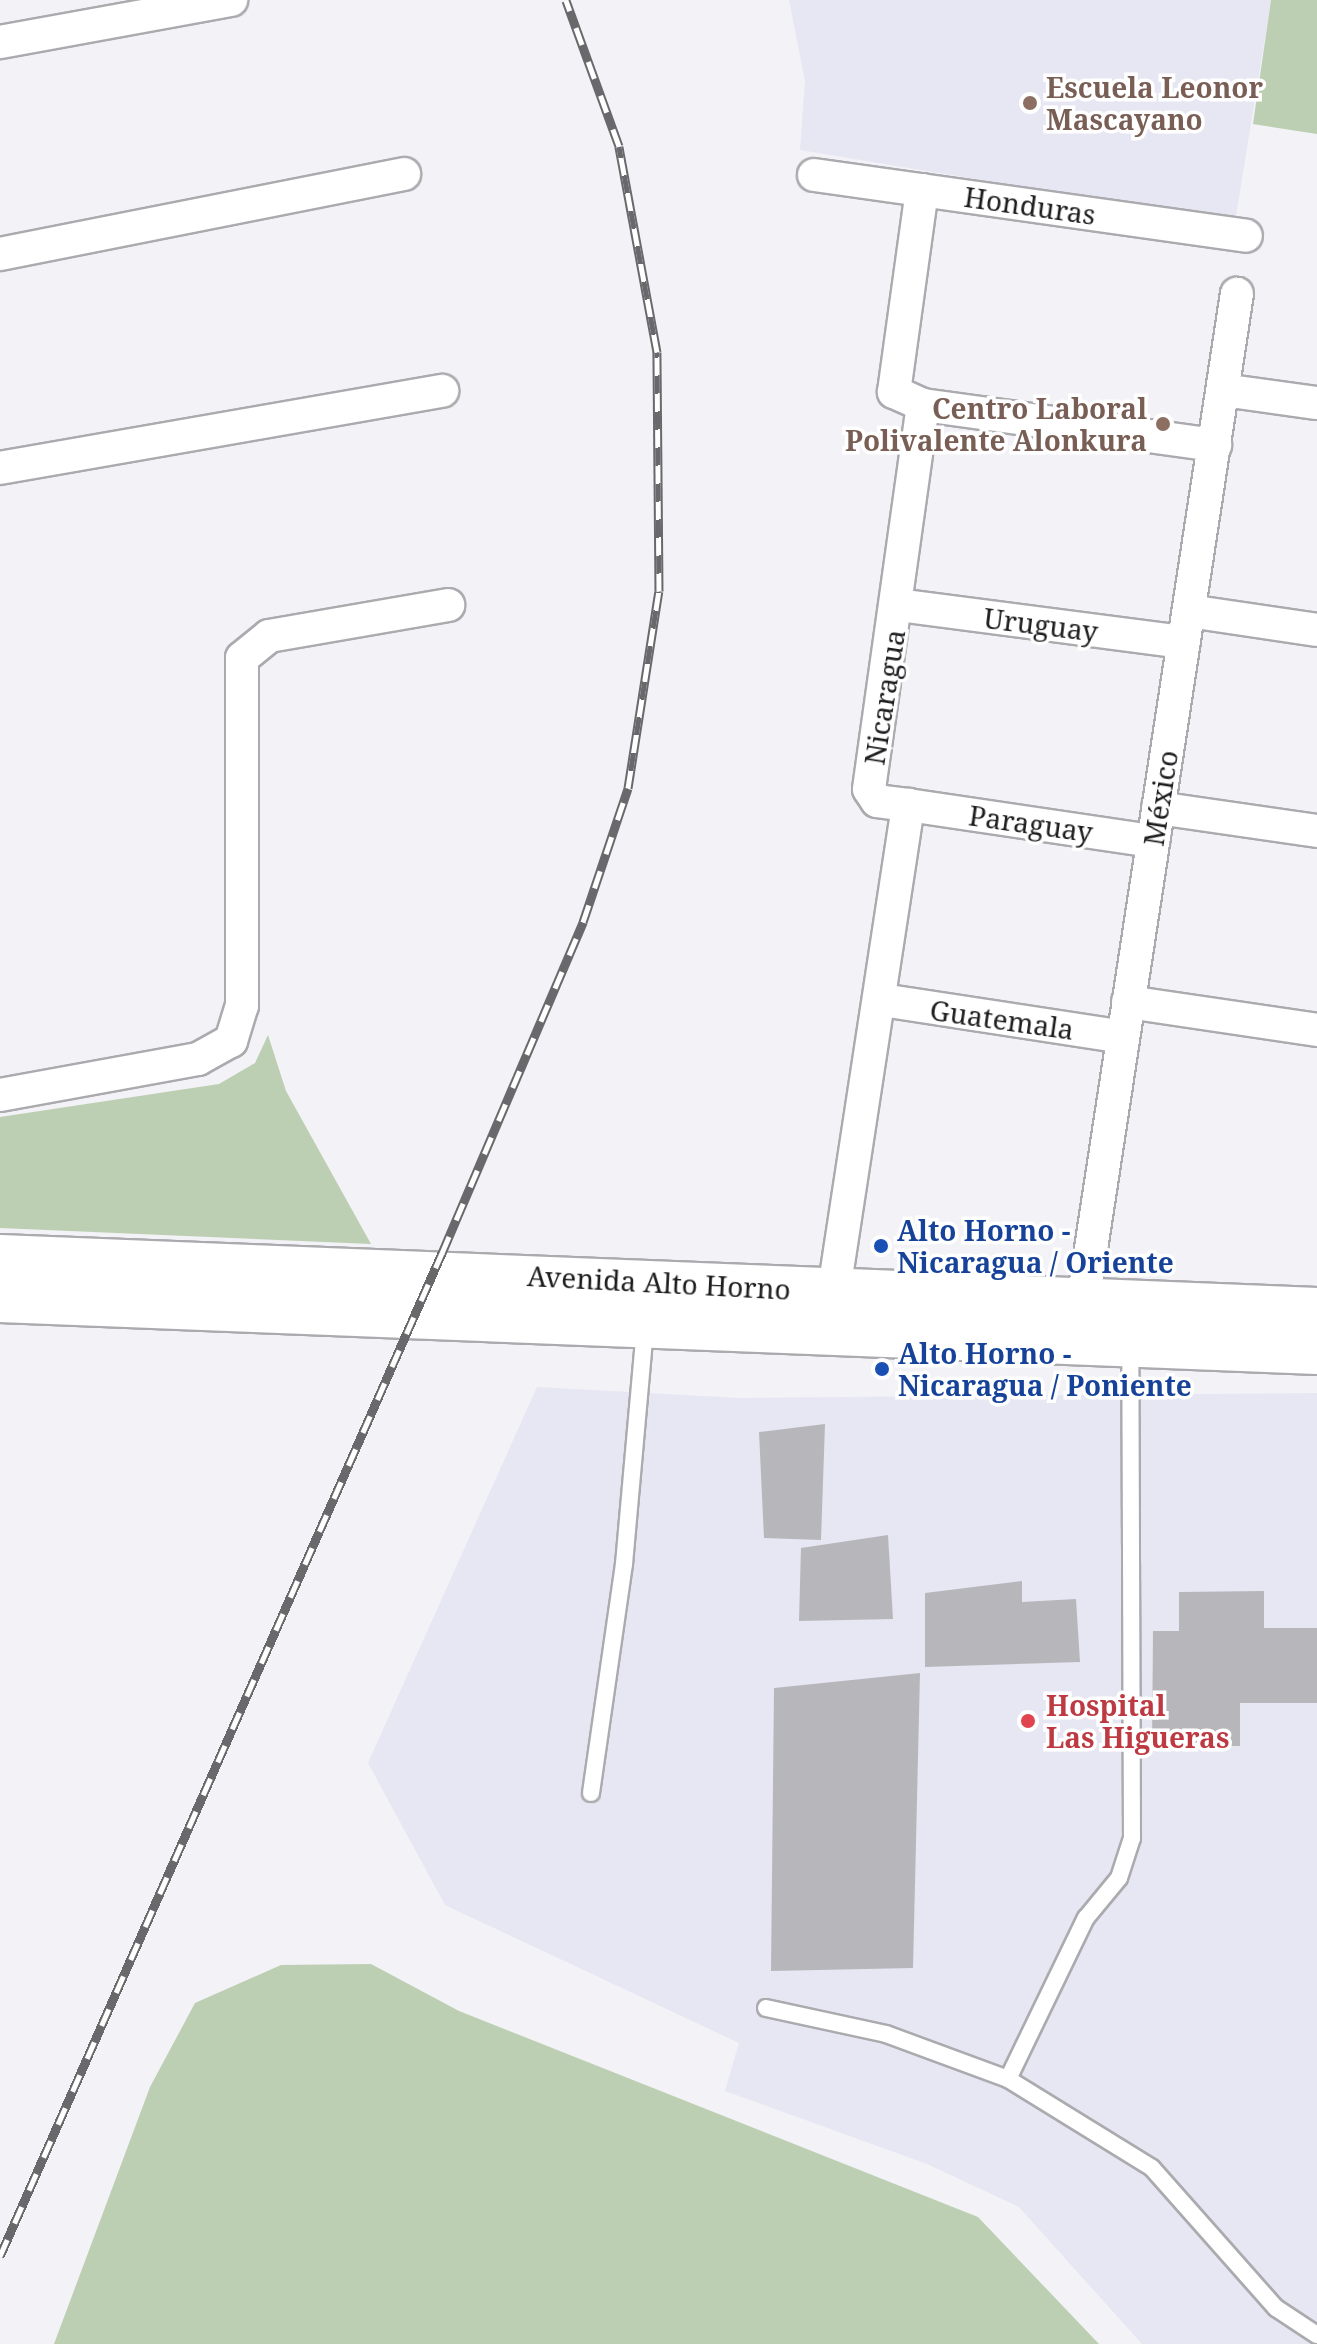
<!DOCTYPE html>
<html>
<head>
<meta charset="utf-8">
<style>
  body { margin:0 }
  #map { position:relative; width:1317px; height:2344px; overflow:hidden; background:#f2f2f7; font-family:"Noto Serif",serif }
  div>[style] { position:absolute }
  .built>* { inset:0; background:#e7e6f3 }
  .green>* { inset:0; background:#bdcfb2 }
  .building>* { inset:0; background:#b7b7bb }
  .roads { filter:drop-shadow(2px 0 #ababaf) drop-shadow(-2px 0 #ababaf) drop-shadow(0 2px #ababaf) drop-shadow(0 -2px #ababaf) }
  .lane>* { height:16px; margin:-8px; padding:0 8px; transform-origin:8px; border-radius:8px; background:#fff }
  .street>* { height:32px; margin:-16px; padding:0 16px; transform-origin:16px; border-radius:16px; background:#fff }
  .secondary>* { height:44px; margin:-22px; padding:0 22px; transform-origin:22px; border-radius:22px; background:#fff }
  .rail>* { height:9px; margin-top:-4.5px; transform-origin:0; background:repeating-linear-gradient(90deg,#fff 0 18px,#69696c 0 36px); box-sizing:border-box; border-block:2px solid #69696c }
  .dots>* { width:22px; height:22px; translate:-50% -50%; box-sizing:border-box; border:4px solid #fff; border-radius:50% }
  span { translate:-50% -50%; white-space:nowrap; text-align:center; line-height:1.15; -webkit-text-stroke:7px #fff; paint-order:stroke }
  .education-label { font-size:28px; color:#785e54; font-weight:700 }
  .left { translate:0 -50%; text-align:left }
  .right { translate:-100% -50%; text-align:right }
  .street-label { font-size:28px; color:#1d1d1f }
  .transit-label { font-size:28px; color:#164399; font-weight:700 }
  .health-label { font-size:28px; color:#be3a42; font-weight:700 }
</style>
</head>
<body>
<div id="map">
  <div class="built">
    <i style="clip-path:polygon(789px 0,1271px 0,1235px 222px,800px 150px,805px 81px)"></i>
    <i style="clip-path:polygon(537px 1387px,739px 1398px,1317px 1393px,1317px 2344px,1142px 2344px,1019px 2207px,927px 2164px,725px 2091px,739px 2043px,445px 1905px,368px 1763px)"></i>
  </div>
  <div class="green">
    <i style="clip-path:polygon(1271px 0,1317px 0,1317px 134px,1253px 124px)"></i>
    <i style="clip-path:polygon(268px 1035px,286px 1091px,371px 1244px,0 1228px,0 1117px,219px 1084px,255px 1063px)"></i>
    <i style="clip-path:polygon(371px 1964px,459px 2011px,978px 2217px,1099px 2344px,54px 2344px,150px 2087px,195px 2003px,281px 1965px)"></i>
  </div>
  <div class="building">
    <i style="clip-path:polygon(825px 1424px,821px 1540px,764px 1538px,759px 1432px)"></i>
    <i style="clip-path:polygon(888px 1535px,893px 1619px,799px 1621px,801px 1548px)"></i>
    <i style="clip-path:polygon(1022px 1581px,1022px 1602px,1076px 1599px,1080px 1662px,925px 1667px,925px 1593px)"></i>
    <i style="clip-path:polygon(1264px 1591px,1264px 1628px,1317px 1628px,1317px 1703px,1240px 1703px,1240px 1746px,1152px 1746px,1153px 1631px,1179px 1631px,1179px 1592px)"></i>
    <i style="clip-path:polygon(920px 1673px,913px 1968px,771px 1971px,774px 1688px)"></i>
  </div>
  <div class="roads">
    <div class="lane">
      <i style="left:591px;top:1793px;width:231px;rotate:-81.8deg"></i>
      <i style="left:624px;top:1564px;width:237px;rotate:-84.9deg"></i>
      <i style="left:766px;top:2008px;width:123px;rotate:12.2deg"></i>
      <i style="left:886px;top:2034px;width:130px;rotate:20.2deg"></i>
      <i style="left:1008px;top:2079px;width:169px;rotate:31.7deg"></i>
      <i style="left:1152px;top:2168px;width:187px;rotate:48.5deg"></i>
      <i style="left:1276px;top:2308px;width:49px;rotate:33.4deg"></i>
      <i style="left:1008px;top:2079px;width:179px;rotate:-64.2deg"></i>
      <i style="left:1086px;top:1918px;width:52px;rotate:-50.5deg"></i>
      <i style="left:1119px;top:1878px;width:42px;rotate:-72deg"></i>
      <i style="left:1132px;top:1838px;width:492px;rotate:-90.2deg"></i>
    </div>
    <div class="street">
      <i style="left:0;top:42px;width:235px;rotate:-10.3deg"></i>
      <i style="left:814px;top:175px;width:436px;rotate:8deg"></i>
      <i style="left:0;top:254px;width:412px;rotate:-11.2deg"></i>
      <i style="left:1223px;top:390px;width:95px;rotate:7.9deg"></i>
      <i style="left:923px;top:405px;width:295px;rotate:7.8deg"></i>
      <i style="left:0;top:468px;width:449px;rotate:-9.9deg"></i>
      <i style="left:898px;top:605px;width:288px;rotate:7.4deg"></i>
      <i style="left:1189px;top:611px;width:129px;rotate:8.4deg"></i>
      <i style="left:908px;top:805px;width:248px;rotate:8.4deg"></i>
      <i style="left:1158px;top:808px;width:161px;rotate:8.2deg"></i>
      <i style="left:882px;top:1000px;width:244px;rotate:8.7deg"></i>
      <i style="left:1128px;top:1002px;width:191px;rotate:8.4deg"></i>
      <i style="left:0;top:1095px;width:201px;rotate:-10.3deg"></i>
      <i style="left:198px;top:1059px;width:38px;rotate:-29deg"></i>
      <i style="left:231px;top:1041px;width:37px;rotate:-73deg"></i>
      <i style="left:242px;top:1006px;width:348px;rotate:-90deg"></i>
      <i style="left:242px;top:658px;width:35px;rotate:-39deg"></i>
      <i style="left:269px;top:636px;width:182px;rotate:-9.8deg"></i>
      <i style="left:834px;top:1290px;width:491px;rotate:-81.3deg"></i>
      <i style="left:908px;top:805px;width:31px;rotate:-173deg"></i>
      <i style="left:877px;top:801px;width:14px;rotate:-124deg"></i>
      <i style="left:869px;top:789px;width:388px;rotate:-82deg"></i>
      <i style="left:923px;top:405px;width:32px;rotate:-156deg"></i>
      <i style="left:894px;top:392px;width:204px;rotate:-82.1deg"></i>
      <i style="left:1083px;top:1301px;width:1019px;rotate:-81.31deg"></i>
    </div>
    <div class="secondary">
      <i style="left:0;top:1257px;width:1318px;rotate:2.3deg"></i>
      <i style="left:0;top:1300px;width:1318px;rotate:2.26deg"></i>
    </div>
  </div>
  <div class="rail">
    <i style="left:0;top:2256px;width:1096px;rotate:-66.22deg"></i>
    <i style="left:442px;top:1253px;width:360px;rotate:-66.9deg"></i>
    <i style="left:583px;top:922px;width:141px;rotate:-71.4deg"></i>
    <i style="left:628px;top:788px;width:199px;rotate:-81.1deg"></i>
    <i style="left:659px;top:591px;width:239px;rotate:-90.5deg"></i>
    <i style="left:657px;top:352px;width:209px;rotate:-100.5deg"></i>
    <i style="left:619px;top:146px;width:155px;rotate:-110deg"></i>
  </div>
  <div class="dots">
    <i style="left:1030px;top:103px;background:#8d6e63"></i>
    <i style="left:1163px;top:424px;background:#8d6e63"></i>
    <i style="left:881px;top:1246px;background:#1a4fb4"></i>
    <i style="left:882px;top:1369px;background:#1a4fb4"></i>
    <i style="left:1028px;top:1721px;background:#e0444e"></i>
  </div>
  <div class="education-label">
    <span class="left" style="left:1046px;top:103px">Escuela Leonor<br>Mascayano</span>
    <span class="right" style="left:1147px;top:424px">Centro Laboral<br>Polivalente Alonkura</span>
  </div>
  <div class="street-label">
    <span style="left:1030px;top:205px;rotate:8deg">Honduras</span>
    <span style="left:1041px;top:624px;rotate:7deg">Uruguay</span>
    <span style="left:884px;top:697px;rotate:-81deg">Nicaragua</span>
    <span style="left:1160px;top:798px;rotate:-81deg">México</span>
    <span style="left:1031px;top:823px;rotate:8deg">Paraguay</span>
    <span style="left:1002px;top:1019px;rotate:8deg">Guatemala</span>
    <span style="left:659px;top:1282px;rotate:3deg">Avenida Alto Horno</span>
  </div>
  <div class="transit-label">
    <span class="left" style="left:897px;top:1246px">Alto Horno -<br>Nicaragua / Oriente</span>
    <span class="left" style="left:898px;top:1369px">Alto Horno -<br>Nicaragua / Poniente</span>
  </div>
  <div class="health-label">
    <span class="left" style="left:1046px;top:1721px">Hospital<br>Las Higueras</span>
  </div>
</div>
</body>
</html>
